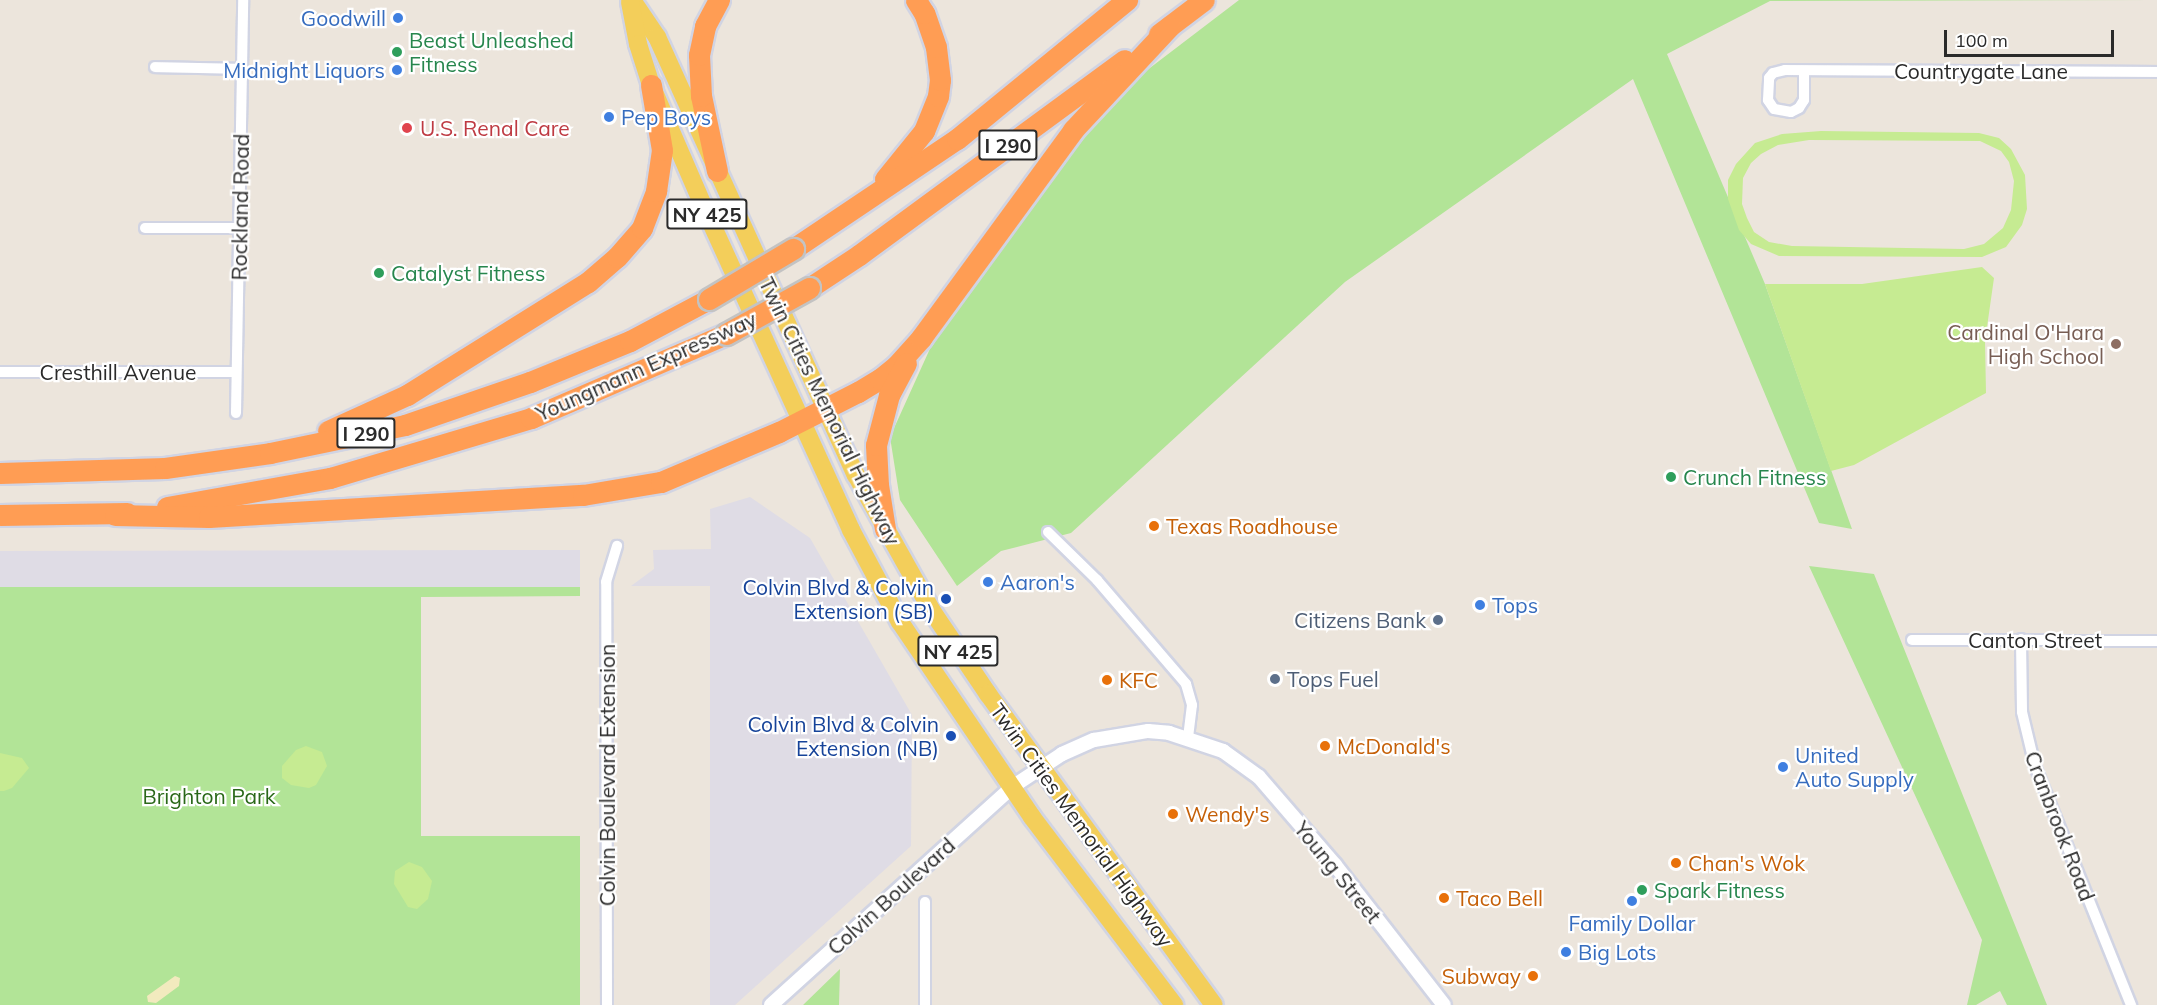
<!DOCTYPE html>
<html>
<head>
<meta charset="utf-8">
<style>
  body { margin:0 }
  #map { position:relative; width:2157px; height:1005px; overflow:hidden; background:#ece5dc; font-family:Mulish,sans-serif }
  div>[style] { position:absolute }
  .industrial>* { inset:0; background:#dfdce5 }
  .green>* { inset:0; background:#b2e497 }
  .sand>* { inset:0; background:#f2eabe }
  .pitch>* { inset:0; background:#c6eb92 }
  .roads { filter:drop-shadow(2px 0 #d1d4e3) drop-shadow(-2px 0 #d1d4e3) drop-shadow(0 2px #d1d4e3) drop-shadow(0 -2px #d1d4e3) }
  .minor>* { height:10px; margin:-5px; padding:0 5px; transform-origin:5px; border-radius:5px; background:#fff }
  .tertiary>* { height:14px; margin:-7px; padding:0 7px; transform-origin:7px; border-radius:7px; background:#fff }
  .primary>* { height:18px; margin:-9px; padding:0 9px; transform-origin:9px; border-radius:9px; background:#f3ce5a }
  .motorway>* { height:21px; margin:-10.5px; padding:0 10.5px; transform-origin:10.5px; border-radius:10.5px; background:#ff9d54 }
  .bridges { filter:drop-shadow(2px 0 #c3c3c3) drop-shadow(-2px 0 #c3c3c3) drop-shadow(0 2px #c3c3c3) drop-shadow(0 -2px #c3c3c3) }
  .motorway-bridge>* { height:21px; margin:-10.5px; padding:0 10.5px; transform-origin:10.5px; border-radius:10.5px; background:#ff9d54 }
  .dots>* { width:16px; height:16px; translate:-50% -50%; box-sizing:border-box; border:3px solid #fff; border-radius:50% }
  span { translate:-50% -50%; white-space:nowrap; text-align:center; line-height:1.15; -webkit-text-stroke:4.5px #fff; paint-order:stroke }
  .shield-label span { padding:2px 4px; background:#fff; border:2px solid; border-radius:4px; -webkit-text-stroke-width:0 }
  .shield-label { font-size:20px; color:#2a2a2a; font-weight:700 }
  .shop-label { font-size:21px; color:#366cbe }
  .right { translate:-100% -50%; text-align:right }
  .left { translate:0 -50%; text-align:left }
  .leisure-label { font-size:21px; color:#27864d }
  .street-label { font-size:21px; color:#2a2a2a }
  .health-label { font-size:21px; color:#be3a42 }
  .education-label { font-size:21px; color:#785e54 }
  .food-label { font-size:21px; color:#c56008 }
  .transit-label { font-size:21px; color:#164399 }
  .service-label { font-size:21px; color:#4e5e75 }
  .park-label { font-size:21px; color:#2a6819 }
  .scale { position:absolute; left:1944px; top:30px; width:170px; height:27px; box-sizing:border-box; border:3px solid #2a2a2a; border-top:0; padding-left:8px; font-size:18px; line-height:21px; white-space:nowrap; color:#2a2a2a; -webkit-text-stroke:4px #fff; paint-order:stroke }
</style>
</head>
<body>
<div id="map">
  <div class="industrial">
    <i style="clip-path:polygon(750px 497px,810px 538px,912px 715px,911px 846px,735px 1005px,710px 1005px,710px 586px,631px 586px,654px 569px,653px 550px,711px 549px,710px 509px)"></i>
    <i style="clip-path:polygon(580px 550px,580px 587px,0 587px,0 551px)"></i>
  </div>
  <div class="green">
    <i style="clip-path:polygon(1239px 0,2157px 0,1770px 1px,1667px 54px,1765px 284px,1852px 529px,1819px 523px,1633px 79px,1345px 282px,1071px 533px,1001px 551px,957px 586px,900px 500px,890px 437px,933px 342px,976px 278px,1092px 119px,1121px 90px)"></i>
    <i style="clip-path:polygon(1809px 566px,1874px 574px,2047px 1005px,2007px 1005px,2000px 991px,1976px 1005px,1967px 1005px,1982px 940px)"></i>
    <i style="clip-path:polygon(0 587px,580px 587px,580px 596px,421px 597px,421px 836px,580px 836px,580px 1005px,0 1005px)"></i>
    <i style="clip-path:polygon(840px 969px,839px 1005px,802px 1005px,803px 1005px)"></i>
  </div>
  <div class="sand">
    <i style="clip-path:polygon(175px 976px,180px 978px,179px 986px,156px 1003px,148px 1002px,147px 996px)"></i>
  </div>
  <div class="pitch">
    <i style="clip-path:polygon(evenodd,1821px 131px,1979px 133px,1999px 138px,2011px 149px,2025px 175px,2027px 209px,2022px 225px,2006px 247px,1982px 257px,1779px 256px,1751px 244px,1739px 230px,1728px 199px,1728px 180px,1736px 164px,1755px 143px,1782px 134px,1821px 131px,1809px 140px,1980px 141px,2001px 151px,2009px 162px,2014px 181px,2011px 210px,2003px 228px,1984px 244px,1964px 249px,1792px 246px,1769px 242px,1754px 232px,1747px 218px,1742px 204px,1743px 178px,1751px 163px,1761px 154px,1778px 145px,1809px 140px)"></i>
    <i style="clip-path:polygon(1982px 267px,1994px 278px,1985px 341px,1986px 393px,1854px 465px,1831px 471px,1765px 284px,1862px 284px)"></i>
    <i style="clip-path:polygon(306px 746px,322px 752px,327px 766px,316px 785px,309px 788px,291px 785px,282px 778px,282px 766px,296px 750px)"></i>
    <i style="clip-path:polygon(0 753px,22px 758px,29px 768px,12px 788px,4px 791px,0 791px)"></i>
    <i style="clip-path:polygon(409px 862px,422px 867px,432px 881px,428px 899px,417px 909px,408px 907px,394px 884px,395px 871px)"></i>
  </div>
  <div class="roads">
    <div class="minor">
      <i style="left:155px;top:67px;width:87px;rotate:1.3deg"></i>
      <i style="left:1804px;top:71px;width:29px;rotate:90deg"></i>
      <i style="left:1804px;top:100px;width:9px;rotate:122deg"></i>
      <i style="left:1799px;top:108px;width:9px;rotate:153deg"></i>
      <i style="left:1791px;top:112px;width:17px;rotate:-170deg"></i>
      <i style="left:1774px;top:109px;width:11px;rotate:-124deg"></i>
      <i style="left:1768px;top:100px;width:22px;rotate:-87deg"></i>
      <i style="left:1769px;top:78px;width:6px;rotate:-51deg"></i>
      <i style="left:1773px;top:73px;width:12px;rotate:-14deg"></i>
      <i style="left:1785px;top:70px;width:372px;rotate:0.3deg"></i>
      <i style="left:145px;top:228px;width:94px"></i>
      <i style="left:0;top:372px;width:236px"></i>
      <i style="left:236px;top:413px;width:413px;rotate:-89deg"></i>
      <i style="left:1048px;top:532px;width:69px;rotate:44.4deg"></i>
      <i style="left:1097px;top:580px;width:137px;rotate:49.4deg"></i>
      <i style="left:1186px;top:684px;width:22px;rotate:74deg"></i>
      <i style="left:1192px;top:705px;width:33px;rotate:97deg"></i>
      <i style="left:2021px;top:639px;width:73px;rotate:89.2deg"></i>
      <i style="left:2022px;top:712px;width:56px;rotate:76.5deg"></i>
      <i style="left:2035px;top:766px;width:258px;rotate:68.1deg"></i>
      <i style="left:1912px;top:640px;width:245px;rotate:0.2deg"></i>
      <i style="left:925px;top:902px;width:103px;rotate:90deg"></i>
      <i style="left:607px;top:1005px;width:423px;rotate:-90.1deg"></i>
      <i style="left:606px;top:582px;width:38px;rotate:-73deg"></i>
    </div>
    <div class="tertiary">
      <i style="left:771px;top:1005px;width:325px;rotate:-42.1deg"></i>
      <i style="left:1012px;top:787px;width:60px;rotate:-33.4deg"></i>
      <i style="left:1062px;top:754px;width:35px;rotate:-24deg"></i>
      <i style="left:1094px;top:740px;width:55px;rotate:-9.5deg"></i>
      <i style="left:1148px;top:731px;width:21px;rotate:5deg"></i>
      <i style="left:1169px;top:733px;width:57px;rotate:18.4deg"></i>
      <i style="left:1223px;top:751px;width:44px;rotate:35.8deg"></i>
      <i style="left:1259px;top:777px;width:116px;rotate:49.2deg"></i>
      <i style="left:1335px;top:865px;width:177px;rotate:52.1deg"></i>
    </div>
    <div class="primary">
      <i style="left:632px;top:0;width:45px;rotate:56deg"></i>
      <i style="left:657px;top:37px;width:481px;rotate:65.6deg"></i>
      <i style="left:856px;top:475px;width:156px;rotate:60.8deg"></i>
      <i style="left:932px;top:611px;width:100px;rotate:56deg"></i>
      <i style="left:988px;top:694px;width:384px;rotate:54deg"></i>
      <i style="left:630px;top:2px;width:43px;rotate:79.2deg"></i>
      <i style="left:638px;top:44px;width:43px;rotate:72.4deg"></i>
      <i style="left:651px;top:85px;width:131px;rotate:66.6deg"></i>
      <i style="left:703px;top:205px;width:357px;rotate:65.5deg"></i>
      <i style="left:851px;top:530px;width:104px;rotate:62deg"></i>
      <i style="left:900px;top:622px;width:235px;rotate:55.9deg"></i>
      <i style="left:1032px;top:817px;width:236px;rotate:52.9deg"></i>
    </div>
    <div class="motorway">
      <i style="left:1159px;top:34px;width:56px;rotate:-37.1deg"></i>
      <i style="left:717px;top:171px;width:77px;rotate:-102deg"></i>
      <i style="left:701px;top:96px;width:41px;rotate:-92.8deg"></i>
      <i style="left:699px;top:55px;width:30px;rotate:-78deg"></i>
      <i style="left:705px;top:26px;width:30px;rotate:-62deg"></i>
      <i style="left:885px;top:179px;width:62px;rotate:-50.9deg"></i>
      <i style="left:924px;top:131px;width:38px;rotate:-68deg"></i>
      <i style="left:938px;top:96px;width:16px;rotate:-83deg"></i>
      <i style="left:940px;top:80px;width:33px;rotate:-97deg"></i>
      <i style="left:936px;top:47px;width:36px;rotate:-109deg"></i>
      <i style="left:924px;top:13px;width:15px;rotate:-122deg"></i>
      <i style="left:793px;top:249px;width:197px;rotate:-33.9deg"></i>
      <i style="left:957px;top:139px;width:220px;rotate:-39.3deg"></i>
      <i style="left:809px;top:288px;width:60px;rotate:-33.4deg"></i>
      <i style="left:859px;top:255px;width:329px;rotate:-36.3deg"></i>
      <i style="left:328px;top:431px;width:87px;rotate:-24.5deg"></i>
      <i style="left:407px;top:395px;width:213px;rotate:-32deg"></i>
      <i style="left:588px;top:282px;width:38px;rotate:-41deg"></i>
      <i style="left:617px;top:257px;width:38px;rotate:-49deg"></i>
      <i style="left:642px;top:228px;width:40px;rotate:-69deg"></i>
      <i style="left:656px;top:191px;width:41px;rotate:-81.7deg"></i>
      <i style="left:662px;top:150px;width:66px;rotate:-99.6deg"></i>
      <i style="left:0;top:473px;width:165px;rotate:-1.7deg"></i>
      <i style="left:165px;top:468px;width:106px;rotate:-8.1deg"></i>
      <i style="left:270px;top:453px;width:138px;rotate:-11.7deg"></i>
      <i style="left:405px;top:425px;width:132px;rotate:-19deg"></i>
      <i style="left:530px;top:382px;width:108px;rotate:-22.3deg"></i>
      <i style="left:630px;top:341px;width:89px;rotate:-28deg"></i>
      <i style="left:167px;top:507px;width:166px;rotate:-10.1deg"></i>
      <i style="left:330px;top:478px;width:210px;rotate:-16.6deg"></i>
      <i style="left:531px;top:418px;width:212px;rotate:-23.3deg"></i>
      <i style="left:0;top:515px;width:127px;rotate:-0.9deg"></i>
      <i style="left:115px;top:515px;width:94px;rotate:1.2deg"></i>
      <i style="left:209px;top:517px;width:375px;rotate:-3.4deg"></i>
      <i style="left:583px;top:495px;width:79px;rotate:-9.5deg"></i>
      <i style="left:661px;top:482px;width:128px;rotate:-23deg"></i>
      <i style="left:779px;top:432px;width:89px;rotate:-26.9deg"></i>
      <i style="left:858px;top:392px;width:26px;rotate:-31deg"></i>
      <i style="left:880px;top:379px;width:21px;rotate:-39deg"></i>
      <i style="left:896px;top:366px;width:38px;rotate:-48deg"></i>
      <i style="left:921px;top:338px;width:258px;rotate:-53.8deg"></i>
      <i style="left:1073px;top:130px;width:141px;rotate:-47deg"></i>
      <i style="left:885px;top:529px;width:45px;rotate:-99deg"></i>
      <i style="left:878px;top:485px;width:40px;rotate:-92.9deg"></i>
      <i style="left:876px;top:445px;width:52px;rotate:-75.4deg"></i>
      <i style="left:889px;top:395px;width:36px;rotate:-62deg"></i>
    </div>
  </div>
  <div class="bridges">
    <div class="motorway-bridge">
      <i style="left:709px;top:299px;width:98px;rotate:-30.8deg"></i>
      <i style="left:726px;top:334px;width:95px;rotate:-29deg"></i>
    </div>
  </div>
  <div class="dots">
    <i style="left:398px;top:18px;background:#3f7fe0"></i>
    <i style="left:397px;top:52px;background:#2e9e5b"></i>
    <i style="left:397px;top:70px;background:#3f7fe0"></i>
    <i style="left:609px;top:117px;background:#3f7fe0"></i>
    <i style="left:407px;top:128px;background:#e0444e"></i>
    <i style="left:379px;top:273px;background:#2e9e5b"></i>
    <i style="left:2116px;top:344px;background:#8d6e63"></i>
    <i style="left:1671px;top:477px;background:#2e9e5b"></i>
    <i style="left:1154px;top:526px;background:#e8710a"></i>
    <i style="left:988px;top:582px;background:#3f7fe0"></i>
    <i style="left:946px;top:599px;background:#1a4fb4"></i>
    <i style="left:1480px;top:605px;background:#3f7fe0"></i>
    <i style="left:1438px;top:620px;background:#5c6f8a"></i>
    <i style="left:1275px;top:679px;background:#5c6f8a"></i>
    <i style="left:1107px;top:680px;background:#e8710a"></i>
    <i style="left:951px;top:736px;background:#1a4fb4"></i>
    <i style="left:1325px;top:746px;background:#e8710a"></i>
    <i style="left:1783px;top:767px;background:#3f7fe0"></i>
    <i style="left:1173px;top:814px;background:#e8710a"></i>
    <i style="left:1676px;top:863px;background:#e8710a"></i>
    <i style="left:1642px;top:890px;background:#2e9e5b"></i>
    <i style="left:1444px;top:898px;background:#e8710a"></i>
    <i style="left:1632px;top:901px;background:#3f7fe0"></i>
    <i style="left:1566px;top:952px;background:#3f7fe0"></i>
    <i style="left:1533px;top:976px;background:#e8710a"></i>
  </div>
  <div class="shield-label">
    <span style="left:1008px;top:145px">I 290</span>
    <span style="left:707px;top:214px">NY 425</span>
    <span style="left:366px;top:433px">I 290</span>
    <span style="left:958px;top:651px">NY 425</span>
  </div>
  <div class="shop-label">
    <span class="right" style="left:386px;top:18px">Goodwill</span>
    <span class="right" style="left:385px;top:70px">Midnight Liquors</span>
    <span class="left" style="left:621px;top:117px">Pep Boys</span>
    <span class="left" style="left:1000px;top:582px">Aaron's</span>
    <span class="left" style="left:1492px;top:605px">Tops</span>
    <span class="left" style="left:1795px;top:767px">United<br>Auto Supply</span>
    <span style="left:1632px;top:923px">Family Dollar</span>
    <span class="left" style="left:1578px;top:952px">Big Lots</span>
  </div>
  <div class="leisure-label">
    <span class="left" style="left:409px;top:52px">Beast Unleashed<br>Fitness</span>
    <span class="left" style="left:391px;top:273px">Catalyst Fitness</span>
    <span class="left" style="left:1683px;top:477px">Crunch Fitness</span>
    <span class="left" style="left:1654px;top:890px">Spark Fitness</span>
  </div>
  <div class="street-label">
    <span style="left:1981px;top:71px">Countrygate Lane</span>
    <span style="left:240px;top:207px;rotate:-89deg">Rockland Road</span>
    <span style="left:646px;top:366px;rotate:-24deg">Youngmann Expressway</span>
    <span style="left:118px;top:372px">Cresthill Avenue</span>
    <span style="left:830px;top:411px;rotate:64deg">Twin Cities Memorial Highway</span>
    <span style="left:2035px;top:640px">Canton Street</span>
    <span style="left:607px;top:775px;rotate:-90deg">Colvin Boulevard Extension</span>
    <span style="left:1082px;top:825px;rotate:54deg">Twin Cities Memorial Highway</span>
    <span style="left:2060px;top:826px;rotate:69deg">Cranbrook Road</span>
    <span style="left:1338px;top:872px;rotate:51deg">Young Street</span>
    <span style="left:891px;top:896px;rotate:-42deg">Colvin Boulevard</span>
  </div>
  <div class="health-label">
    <span class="left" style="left:420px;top:128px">U.S. Renal Care</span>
  </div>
  <div class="education-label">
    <span class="right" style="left:2104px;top:344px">Cardinal O'Hara<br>High School</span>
  </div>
  <div class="food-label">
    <span class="left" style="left:1166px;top:526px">Texas Roadhouse</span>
    <span class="left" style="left:1119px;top:680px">KFC</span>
    <span class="left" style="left:1337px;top:746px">McDonald's</span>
    <span class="left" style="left:1185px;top:814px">Wendy's</span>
    <span class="left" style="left:1688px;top:863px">Chan's Wok</span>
    <span class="left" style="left:1456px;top:898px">Taco Bell</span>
    <span class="right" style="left:1521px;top:976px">Subway</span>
  </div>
  <div class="transit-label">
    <span class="right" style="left:934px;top:599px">Colvin Blvd &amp; Colvin<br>Extension (SB)</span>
    <span class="right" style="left:939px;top:736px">Colvin Blvd &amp; Colvin<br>Extension (NB)</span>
  </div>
  <div class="service-label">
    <span class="right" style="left:1426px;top:620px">Citizens Bank</span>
    <span class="left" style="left:1287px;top:679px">Tops Fuel</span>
  </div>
  <div class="park-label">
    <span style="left:209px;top:796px">Brighton Park</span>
  </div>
  <div class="scale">100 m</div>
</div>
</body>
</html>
